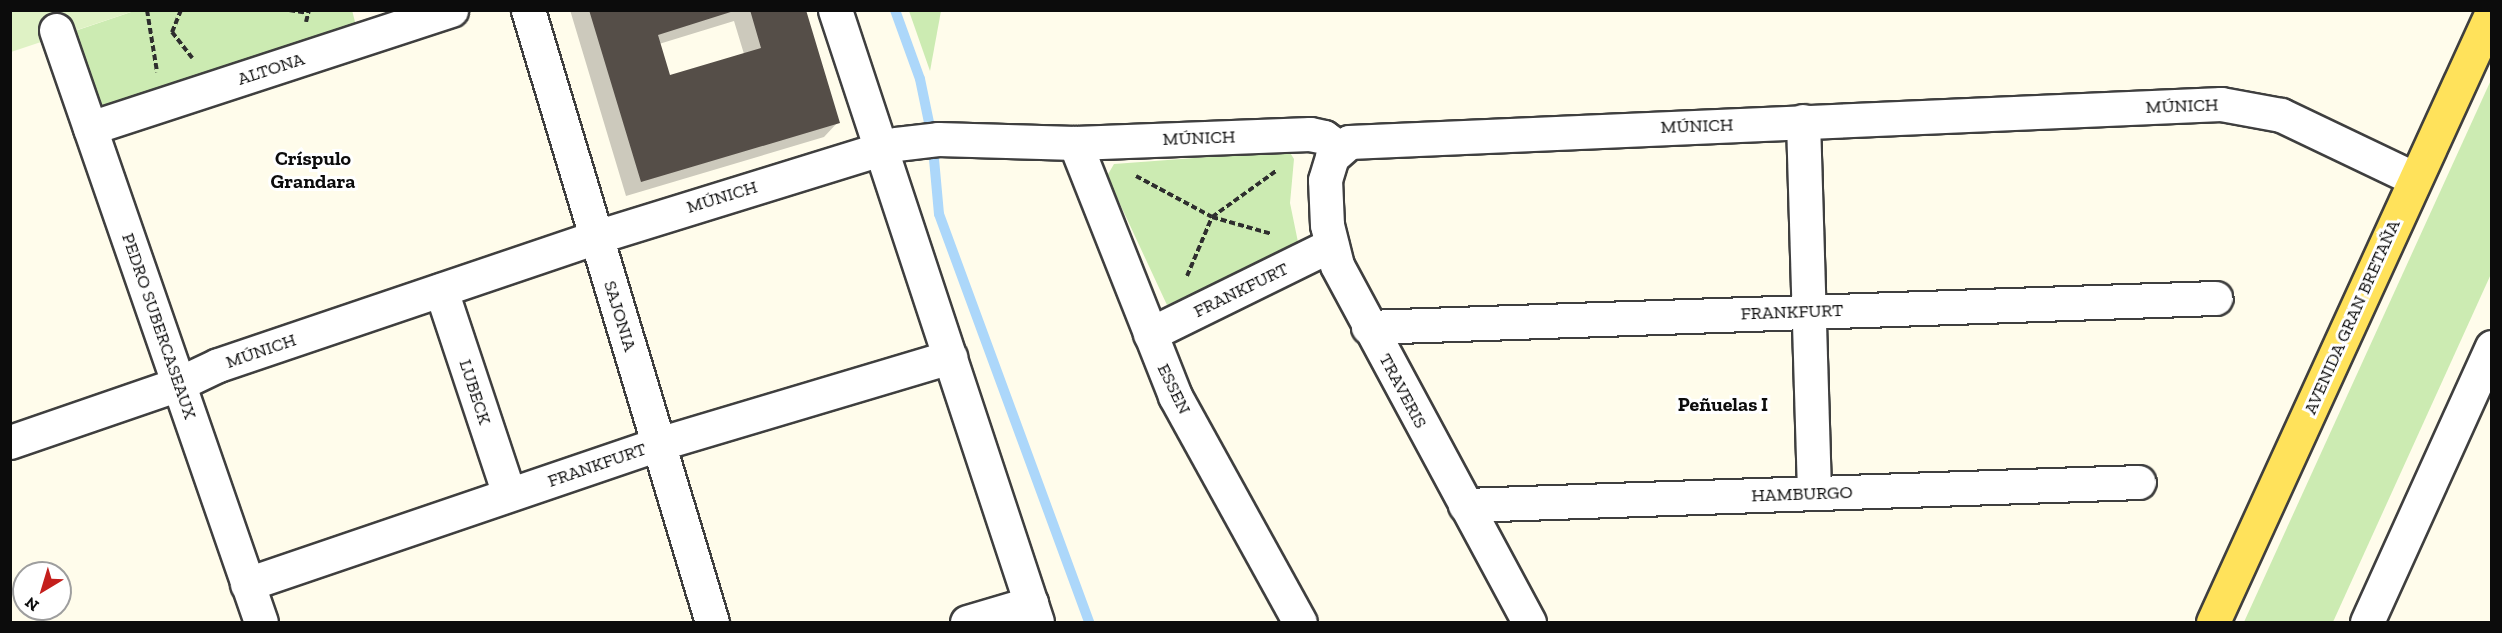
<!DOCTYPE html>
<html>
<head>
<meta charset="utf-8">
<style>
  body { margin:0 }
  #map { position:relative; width:2502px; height:633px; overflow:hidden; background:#fffceb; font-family:"Zilla Slab",serif }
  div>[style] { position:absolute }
  .green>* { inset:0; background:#ccebb2 }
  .pitch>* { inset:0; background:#dff2c5 }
  .shadow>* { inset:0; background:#0003 }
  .stream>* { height:10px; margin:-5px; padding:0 5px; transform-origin:5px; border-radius:5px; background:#acd7fa }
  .building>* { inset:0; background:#554e48 }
  .path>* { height:4px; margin-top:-2px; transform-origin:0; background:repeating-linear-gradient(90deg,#2e2e2e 0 6px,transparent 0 9px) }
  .roads { filter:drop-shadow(2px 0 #3f3f3f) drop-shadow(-2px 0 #3f3f3f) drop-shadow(0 2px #3f3f3f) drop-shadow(0 -2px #3f3f3f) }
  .minor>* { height:33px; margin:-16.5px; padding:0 16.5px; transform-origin:16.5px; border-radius:16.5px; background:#fff }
  .major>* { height:33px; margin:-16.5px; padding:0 16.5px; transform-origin:16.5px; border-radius:16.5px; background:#ffe25b }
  span { translate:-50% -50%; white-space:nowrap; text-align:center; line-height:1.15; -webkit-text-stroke:6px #fff; paint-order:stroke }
  .street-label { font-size:18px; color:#0c0c0c }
  .neighbourhood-label { font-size:20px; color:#0c0c0c; font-weight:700 }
  .frame { position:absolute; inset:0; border:12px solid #0c0c0c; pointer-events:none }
  .north { position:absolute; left:12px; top:561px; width:60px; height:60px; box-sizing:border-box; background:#fff; border:2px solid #9e9e9e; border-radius:50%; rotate:218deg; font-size:16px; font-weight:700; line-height:24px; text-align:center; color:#0c0c0c }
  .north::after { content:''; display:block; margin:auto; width:21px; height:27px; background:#c41f1c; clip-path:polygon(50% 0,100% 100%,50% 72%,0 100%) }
</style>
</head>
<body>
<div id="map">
  <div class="green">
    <i style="clip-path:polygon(352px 10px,360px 42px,111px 131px,69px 33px,134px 11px)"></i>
    <i style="clip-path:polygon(909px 11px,941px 11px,930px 71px)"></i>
    <i style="clip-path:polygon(2491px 80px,2491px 274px,2333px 622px,2244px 622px)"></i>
    <i style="clip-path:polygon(1289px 151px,1294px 159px,1290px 203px,1299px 247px,1167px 305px,1107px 176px,1114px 164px)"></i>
  </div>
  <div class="pitch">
    <i style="clip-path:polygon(11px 11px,134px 11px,11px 52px)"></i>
  </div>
  <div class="shadow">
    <i style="clip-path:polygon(evenodd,570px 10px,804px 10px,838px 122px,824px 137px,626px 196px,570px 10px,734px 21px,744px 54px,669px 77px,659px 44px,734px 21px)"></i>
  </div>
  <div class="stream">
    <i style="left:895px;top:10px;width:73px;rotate:70.1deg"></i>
    <i style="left:920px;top:79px;width:59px;rotate:78.3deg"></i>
    <i style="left:932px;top:137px;width:77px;rotate:84.8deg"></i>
    <i style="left:939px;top:214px;width:435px;rotate:69.8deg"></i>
  </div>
  <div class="building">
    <i style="clip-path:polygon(589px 10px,737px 10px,658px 35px,670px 75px,761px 48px,750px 10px,806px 10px,840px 123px,641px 182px)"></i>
  </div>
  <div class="path">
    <i style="left:147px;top:10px;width:63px;rotate:80.8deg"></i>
    <i style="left:181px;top:10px;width:24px;rotate:112deg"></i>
    <i style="left:172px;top:32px;width:33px;rotate:52deg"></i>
    <i style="left:289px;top:10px;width:18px;rotate:9deg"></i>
    <i style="left:306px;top:22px;width:12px;rotate:-76deg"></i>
    <i style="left:1136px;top:176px;width:86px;rotate:28.3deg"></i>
    <i style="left:1212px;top:217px;width:62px;rotate:15.8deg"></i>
    <i style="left:1187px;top:276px;width:64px;rotate:-67deg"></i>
    <i style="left:1212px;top:217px;width:79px;rotate:-35.7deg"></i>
  </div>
  <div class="roads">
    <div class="minor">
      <i style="left:528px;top:10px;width:639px;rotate:73.27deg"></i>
      <i style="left:835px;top:10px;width:644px;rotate:71.73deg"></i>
      <i style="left:56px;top:30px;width:626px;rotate:70.9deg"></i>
      <i style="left:1803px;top:121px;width:372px;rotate:88.3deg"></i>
      <i style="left:90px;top:128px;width:380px;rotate:-18.1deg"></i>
      <i style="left:1075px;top:143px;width:272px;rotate:68.4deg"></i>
      <i style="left:1175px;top:396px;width:258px;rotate:61.1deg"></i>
      <i style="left:441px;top:290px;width:215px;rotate:71.6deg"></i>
      <i style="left:1368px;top:327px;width:848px;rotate:-1.96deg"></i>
      <i style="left:1150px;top:334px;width:202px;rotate:-26.2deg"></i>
      <i style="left:10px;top:442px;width:178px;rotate:-19deg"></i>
      <i style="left:178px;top:384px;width:44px;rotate:-25.4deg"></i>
      <i style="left:218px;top:365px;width:399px;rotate:-18.7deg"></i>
      <i style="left:596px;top:237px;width:314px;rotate:-17.2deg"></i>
      <i style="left:896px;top:144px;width:42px;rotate:-6.8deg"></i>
      <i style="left:938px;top:139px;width:137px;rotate:1.7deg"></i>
      <i style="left:1075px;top:143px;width:235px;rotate:-2.2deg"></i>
      <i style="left:1310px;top:134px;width:14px;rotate:12deg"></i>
      <i style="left:1324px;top:137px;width:19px;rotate:36deg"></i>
      <i style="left:1465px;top:505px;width:674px;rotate:-1.95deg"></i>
      <i style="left:247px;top:584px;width:434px;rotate:-18.8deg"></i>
      <i style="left:658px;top:444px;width:305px;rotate:-16.6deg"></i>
      <i style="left:967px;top:622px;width:67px;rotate:-16.5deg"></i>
      <i style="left:1529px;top:622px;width:405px;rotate:-118.3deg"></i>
      <i style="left:1337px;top:265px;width:41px;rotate:-104deg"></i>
      <i style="left:1327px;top:225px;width:45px;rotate:-92.5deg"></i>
      <i style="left:1325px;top:180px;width:24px;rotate:-73deg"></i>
      <i style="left:1332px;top:157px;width:23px;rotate:-41deg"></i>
      <i style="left:1349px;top:142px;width:873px;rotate:-2.5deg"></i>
      <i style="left:2221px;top:104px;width:61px;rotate:10.4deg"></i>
      <i style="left:2281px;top:115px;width:148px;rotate:25.5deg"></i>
      <i style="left:2367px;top:622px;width:302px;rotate:-65.6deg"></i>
    </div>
    <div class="major">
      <i style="left:2213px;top:622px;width:671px;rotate:-65.42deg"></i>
    </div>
  </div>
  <div class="street-label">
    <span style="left:271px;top:69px;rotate:-18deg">ALTONA</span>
    <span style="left:2182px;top:106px;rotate:-2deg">MÚNICH</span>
    <span style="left:1697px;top:126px;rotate:-2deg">MÚNICH</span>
    <span style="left:1199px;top:138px;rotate:-2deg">MÚNICH</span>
    <span style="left:722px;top:197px;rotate:-17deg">MÚNICH</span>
    <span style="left:1241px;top:290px;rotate:-26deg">FRANKFURT</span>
    <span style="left:1792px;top:312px;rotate:-2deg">FRANKFURT</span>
    <span style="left:620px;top:316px;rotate:73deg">SAJONIA</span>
    <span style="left:2352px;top:317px;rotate:-66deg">AVENIDA GRAN BRETAÑA</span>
    <span style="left:159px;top:326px;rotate:71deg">PEDRO SUBERCASEAUX</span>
    <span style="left:261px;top:351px;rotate:-19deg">MÚNICH</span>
    <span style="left:1174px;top:389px;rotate:64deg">ESSEN</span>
    <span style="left:1403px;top:391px;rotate:62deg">TRAVERIS</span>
    <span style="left:475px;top:392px;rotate:72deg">LUBECK</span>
    <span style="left:597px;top:465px;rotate:-19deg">FRANKFURT</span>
    <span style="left:1802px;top:494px;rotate:-2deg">HAMBURGO</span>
  </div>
  <div class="neighbourhood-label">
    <span style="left:313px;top:170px">Críspulo<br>Grandara</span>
    <span style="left:1723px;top:404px">Peñuelas I</span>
  </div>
  <div class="frame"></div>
  <div class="north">N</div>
</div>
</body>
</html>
